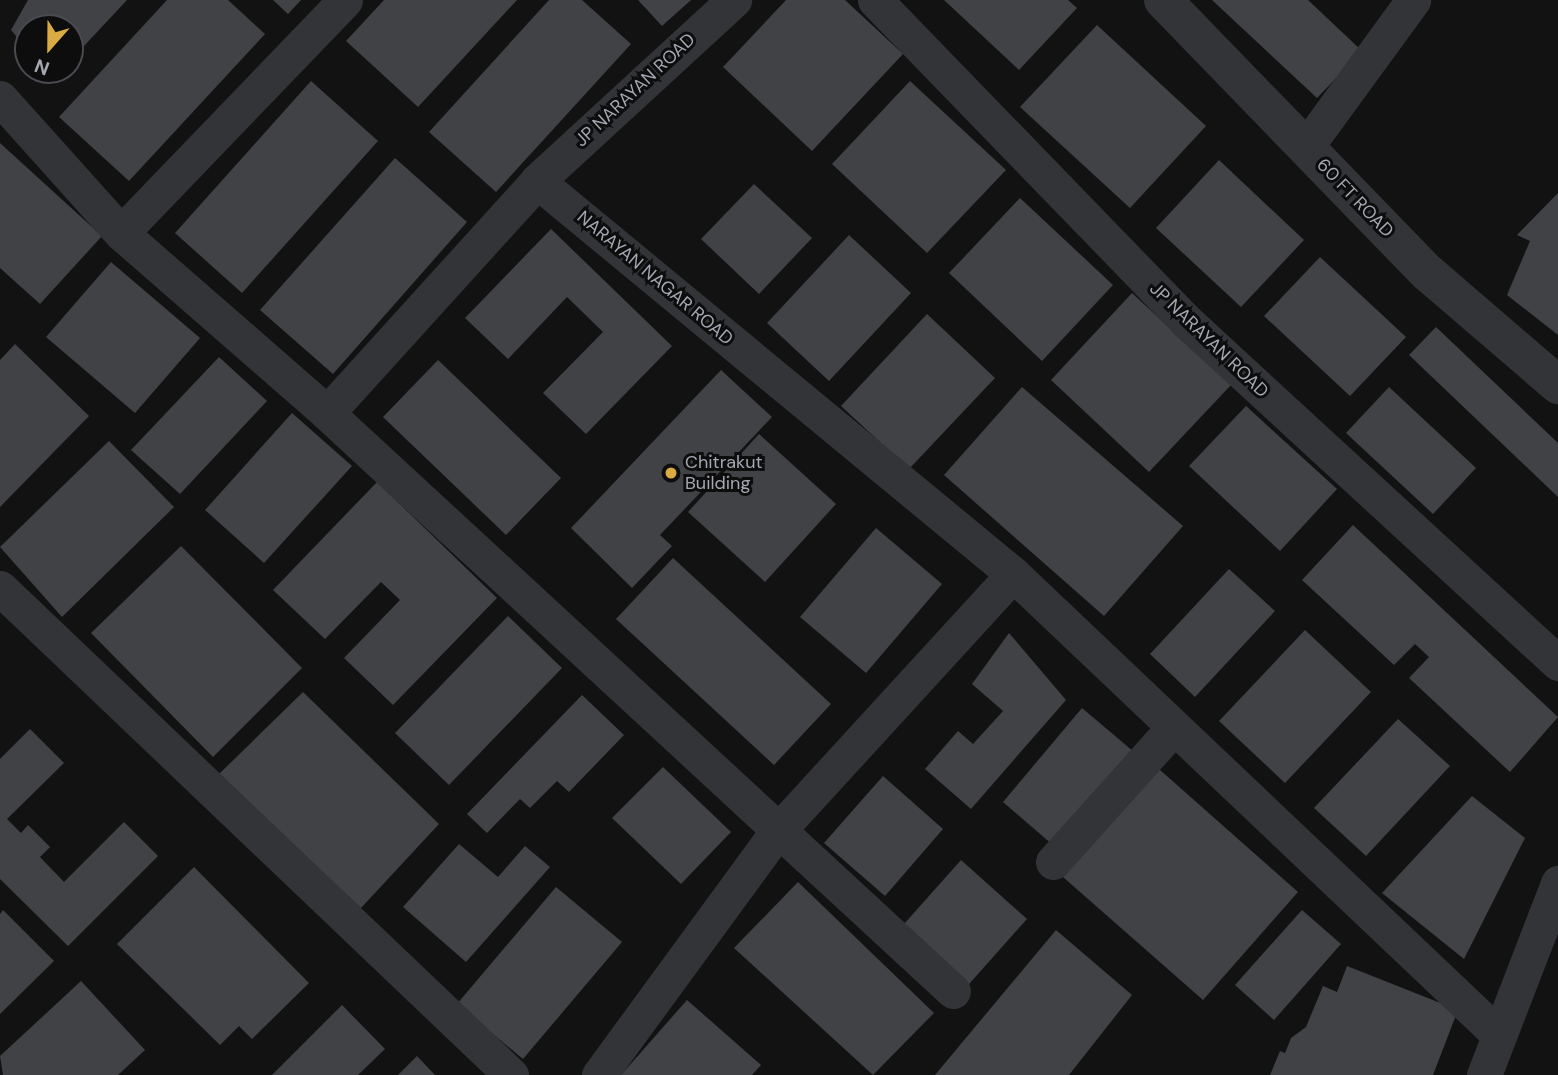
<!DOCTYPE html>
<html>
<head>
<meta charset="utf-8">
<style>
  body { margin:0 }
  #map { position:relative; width:1558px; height:1075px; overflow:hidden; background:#121213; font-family:"DM Sans",sans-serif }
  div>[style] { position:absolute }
  .building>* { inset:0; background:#414246 }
  .minor>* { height:35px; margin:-17.5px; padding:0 17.5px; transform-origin:17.5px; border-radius:17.5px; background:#333437 }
  .tertiary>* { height:38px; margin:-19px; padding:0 19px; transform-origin:19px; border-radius:19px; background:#333437 }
  .dots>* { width:19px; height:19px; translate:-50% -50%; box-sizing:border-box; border:4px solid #0d0d0e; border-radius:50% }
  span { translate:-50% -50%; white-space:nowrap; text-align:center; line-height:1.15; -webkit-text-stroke:6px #0d0d0e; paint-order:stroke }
  .street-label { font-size:18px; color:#a5a8b2 }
  .poi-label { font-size:18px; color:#a5a8b2 }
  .left { translate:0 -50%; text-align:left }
  .north { position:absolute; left:14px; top:14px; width:70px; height:70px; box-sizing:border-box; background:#0d0d0e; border:2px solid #4a4b50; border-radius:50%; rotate:201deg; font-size:19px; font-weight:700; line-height:28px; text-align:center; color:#a5a8b2 }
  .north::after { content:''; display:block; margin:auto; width:24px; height:32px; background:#daaa43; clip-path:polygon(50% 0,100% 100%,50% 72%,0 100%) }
</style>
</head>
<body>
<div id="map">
  <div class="building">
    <i style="clip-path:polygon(28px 0,127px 0,70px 61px,70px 28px,28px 28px,28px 50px,11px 30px)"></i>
    <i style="clip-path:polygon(167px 0,228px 0,265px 34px,129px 181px,59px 117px)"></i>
    <i style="clip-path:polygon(273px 0,301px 0,288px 14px)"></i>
    <i style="clip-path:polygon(384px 0,517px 0,418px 107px,346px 41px)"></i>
    <i style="clip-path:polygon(549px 0,582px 0,631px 44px,496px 192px,429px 132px)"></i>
    <i style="clip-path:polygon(638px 0,691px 0,662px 26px)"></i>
    <i style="clip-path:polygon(786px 0,845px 0,903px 54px,812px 151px,723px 67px)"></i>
    <i style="clip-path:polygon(944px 0,1068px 0,1077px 8px,1019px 70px)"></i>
    <i style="clip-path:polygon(1212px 0,1308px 0,1362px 51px,1317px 98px)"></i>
    <i style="clip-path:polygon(1097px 25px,1206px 126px,1130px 208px,1020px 107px)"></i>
    <i style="clip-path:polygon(311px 81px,378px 141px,242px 293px,175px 233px)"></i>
    <i style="clip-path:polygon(910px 81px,1006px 170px,927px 253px,832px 164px)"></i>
    <i style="clip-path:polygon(0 143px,102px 236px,40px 304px,0 268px)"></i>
    <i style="clip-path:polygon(395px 158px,467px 222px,333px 374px,260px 310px)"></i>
    <i style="clip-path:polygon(1219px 160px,1304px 240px,1241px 307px,1156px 228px)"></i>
    <i style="clip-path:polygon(754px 184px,812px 238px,759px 294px,701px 239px)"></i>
    <i style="clip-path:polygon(1558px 193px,1558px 335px,1507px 295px,1530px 241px,1517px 235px)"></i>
    <i style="clip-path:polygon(1020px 198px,1113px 285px,1042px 361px,949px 273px)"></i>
    <i style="clip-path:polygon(551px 229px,672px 346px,586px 434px,543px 393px,603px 332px,567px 297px,508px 359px,465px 318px)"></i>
    <i style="clip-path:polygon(849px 235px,911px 293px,829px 381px,767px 323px)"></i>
    <i style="clip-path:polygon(1320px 257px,1406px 337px,1350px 396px,1264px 316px)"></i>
    <i style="clip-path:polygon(111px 262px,200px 338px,135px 413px,46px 337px)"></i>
    <i style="clip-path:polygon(1132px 293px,1231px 385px,1149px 472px,1051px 380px)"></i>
    <i style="clip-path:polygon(927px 314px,995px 378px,909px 469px,841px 406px)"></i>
    <i style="clip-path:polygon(1436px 327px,1558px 443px,1558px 497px,1409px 355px)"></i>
    <i style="clip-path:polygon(15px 344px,89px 416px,0 507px,0 360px)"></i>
    <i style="clip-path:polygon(219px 357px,267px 401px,180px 494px,131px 450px)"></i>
    <i style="clip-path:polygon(438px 360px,561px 478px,506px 535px,383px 417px)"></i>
    <i style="clip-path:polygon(721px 370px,772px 417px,660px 535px,672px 546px,632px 588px,571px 528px)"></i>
    <i style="clip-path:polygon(1022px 387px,1183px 526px,1104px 616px,944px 475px)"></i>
    <i style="clip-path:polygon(1389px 387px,1476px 468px,1433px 514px,1346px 433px)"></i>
    <i style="clip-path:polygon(1246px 406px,1337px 489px,1280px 551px,1189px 466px)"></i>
    <i style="clip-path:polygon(292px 413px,352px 466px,264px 563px,205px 510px)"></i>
    <i style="clip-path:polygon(759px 434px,836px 504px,765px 582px,688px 512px)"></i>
    <i style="clip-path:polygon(109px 441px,174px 507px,62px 617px,0 547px)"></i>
    <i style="clip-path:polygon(377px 482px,497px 598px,393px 705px,344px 658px,400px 600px,381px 582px,325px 639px,273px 590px)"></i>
    <i style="clip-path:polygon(1353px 525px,1558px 717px,1510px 772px,1409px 678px,1429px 657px,1415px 644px,1394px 665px,1302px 580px)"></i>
    <i style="clip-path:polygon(876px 528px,942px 584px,866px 673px,800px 617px)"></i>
    <i style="clip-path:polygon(181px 546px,302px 668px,213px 757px,91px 633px)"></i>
    <i style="clip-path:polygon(673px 558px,831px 704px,774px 765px,616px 619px)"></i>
    <i style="clip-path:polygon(1229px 569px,1275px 611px,1195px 697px,1150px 654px)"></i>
    <i style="clip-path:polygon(508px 616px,562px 668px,449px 785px,395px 733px)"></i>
    <i style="clip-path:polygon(1305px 630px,1371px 692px,1285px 783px,1219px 721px)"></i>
    <i style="clip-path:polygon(1009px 633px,1066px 700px,971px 809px,925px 769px,958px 731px,973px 744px,1003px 711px,972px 684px)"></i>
    <i style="clip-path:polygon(303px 692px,439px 824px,361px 908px,218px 775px)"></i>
    <i style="clip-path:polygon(582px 695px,624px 735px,569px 792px,557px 781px,530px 808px,520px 799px,487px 833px,467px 814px)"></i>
    <i style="clip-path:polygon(1082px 708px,1134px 752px,1054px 846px,1003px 802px)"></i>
    <i style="clip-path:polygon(1398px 719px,1450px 766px,1366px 856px,1314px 808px)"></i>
    <i style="clip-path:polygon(30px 729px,64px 763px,7px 819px,21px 833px,28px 825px,50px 847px,40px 857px,64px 882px,124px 822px,158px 856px,68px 946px,0 879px,0 759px)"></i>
    <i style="clip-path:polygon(1151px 762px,1298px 892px,1203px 1000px,1055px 870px)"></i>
    <i style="clip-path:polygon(663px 767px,731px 832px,681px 884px,612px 818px)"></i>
    <i style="clip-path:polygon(883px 776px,943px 829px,885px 896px,824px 843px)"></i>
    <i style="clip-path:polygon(1472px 796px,1525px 838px,1464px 959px,1382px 893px)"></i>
    <i style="clip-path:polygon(459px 844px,498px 877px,525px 846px,550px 867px,466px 962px,403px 907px)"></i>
    <i style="clip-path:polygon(961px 860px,1027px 919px,962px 992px,896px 933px)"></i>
    <i style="clip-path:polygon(194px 867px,309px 983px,252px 1039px,239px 1026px,220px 1045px,117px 944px)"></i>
    <i style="clip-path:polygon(798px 882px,934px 1013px,873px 1075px,734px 948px)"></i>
    <i style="clip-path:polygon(556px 887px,622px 942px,523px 1059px,457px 1004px)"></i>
    <i style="clip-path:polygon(3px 910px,54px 961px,0 1014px,0 914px)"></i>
    <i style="clip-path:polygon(1302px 910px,1341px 944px,1274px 1020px,1235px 985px)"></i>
    <i style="clip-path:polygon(1056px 930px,1132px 995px,1069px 1075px,935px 1075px)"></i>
    <i style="clip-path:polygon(1347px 966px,1458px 1010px,1433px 1075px,1270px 1075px,1280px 1051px,1285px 1053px,1291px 1038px,1306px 1027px,1323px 986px,1337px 992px)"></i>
    <i style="clip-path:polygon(81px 981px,145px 1050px,118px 1075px,3px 1075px,0 1056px)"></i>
    <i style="clip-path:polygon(687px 1000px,761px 1065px,752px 1075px,621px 1075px)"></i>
    <i style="clip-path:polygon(342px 1005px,385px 1049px,358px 1075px,272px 1075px)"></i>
    <i style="clip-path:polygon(417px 1056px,435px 1075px,398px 1075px)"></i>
  </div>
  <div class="minor">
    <i style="left:875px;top:0;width:446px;rotate:45.9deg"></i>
    <i style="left:1185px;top:320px;width:507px;rotate:42.6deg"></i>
    <i style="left:0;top:98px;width:181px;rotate:48.1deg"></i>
    <i style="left:121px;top:233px;width:274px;rotate:41.1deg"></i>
    <i style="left:327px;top:413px;width:852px;rotate:42.72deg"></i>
    <i style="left:1306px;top:147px;width:182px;rotate:-53.9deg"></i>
    <i style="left:537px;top:181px;width:268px;rotate:-42.6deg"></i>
    <i style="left:121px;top:233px;width:323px;rotate:-46.1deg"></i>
    <i style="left:327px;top:413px;width:313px;rotate:-47.8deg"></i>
    <i style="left:537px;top:181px;width:617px;rotate:39.54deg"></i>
    <i style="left:1013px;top:574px;width:670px;rotate:43.49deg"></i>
    <i style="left:0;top:588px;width:706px;rotate:43.62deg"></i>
    <i style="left:1053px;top:862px;width:181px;rotate:-48.1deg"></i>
    <i style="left:599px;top:1075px;width:300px;rotate:-53.8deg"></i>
    <i style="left:776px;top:833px;width:351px;rotate:-47.5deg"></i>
    <i style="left:1484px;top:1075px;width:206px;rotate:-68.9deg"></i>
  </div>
  <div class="tertiary">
    <i style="left:1163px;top:0;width:380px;rotate:45.9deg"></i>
    <i style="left:1428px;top:273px;width:172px;rotate:40.7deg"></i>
  </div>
  <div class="dots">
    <i style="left:671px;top:473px;background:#daaa43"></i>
  </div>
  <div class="street-label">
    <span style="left:635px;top:90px;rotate:-43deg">JP NARAYAN ROAD</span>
    <span style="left:1355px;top:198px;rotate:46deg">60 FT ROAD</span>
    <span style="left:655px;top:278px;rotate:40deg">NARAYAN NAGAR ROAD</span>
    <span style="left:1209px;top:340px;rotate:44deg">JP NARAYAN ROAD</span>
  </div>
  <div class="poi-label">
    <span class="left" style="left:685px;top:473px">Chitrakut<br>Building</span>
  </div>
  <div class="north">N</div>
</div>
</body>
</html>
